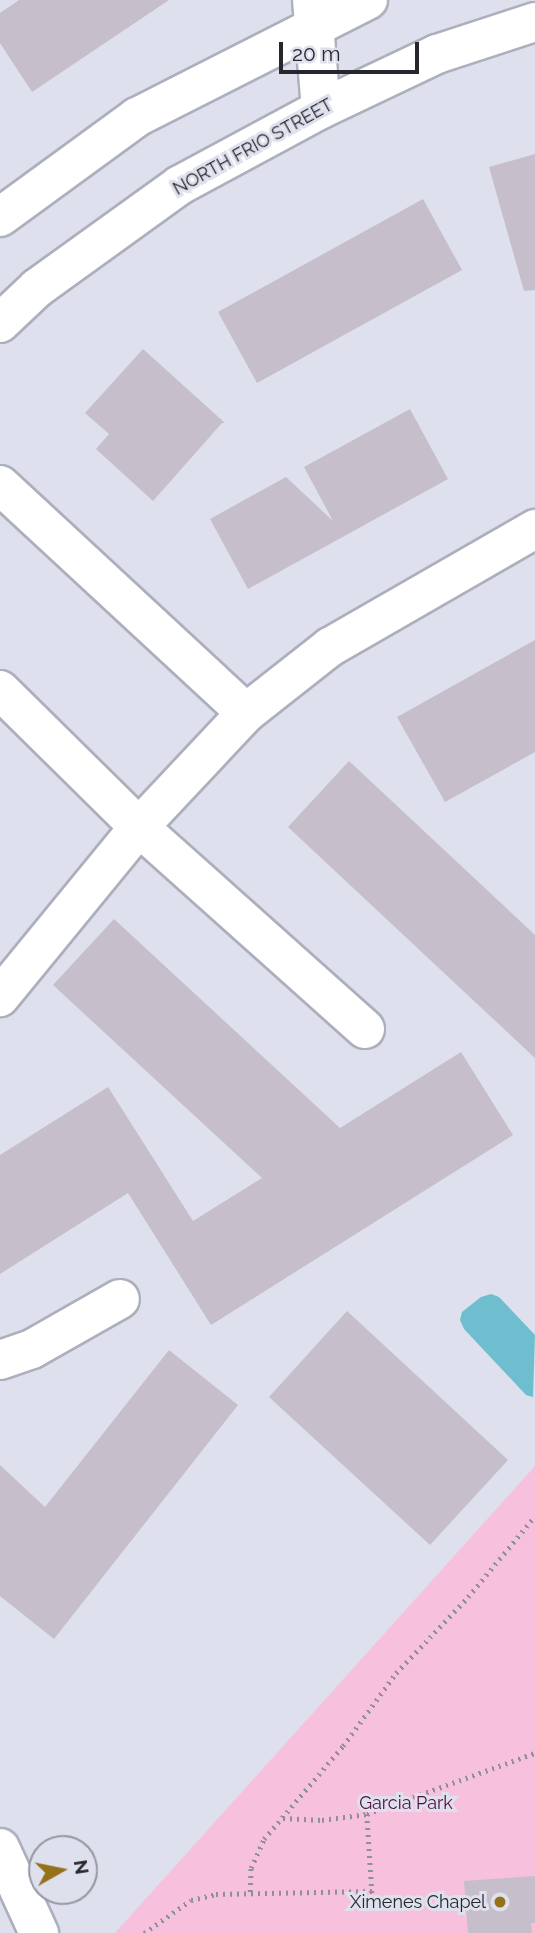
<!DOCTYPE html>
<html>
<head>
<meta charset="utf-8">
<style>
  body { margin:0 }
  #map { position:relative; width:535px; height:1933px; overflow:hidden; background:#dee0ed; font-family:Raleway,sans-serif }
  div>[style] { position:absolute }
  .green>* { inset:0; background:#f7c0dd }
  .water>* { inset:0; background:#6ebecf }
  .building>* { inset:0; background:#c6beca }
  .path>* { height:4.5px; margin-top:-2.25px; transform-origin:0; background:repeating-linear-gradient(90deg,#8e9099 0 2px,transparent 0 7px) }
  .roads { filter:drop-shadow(2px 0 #adafbc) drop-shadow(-2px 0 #adafbc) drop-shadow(0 2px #adafbc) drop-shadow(0 -2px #adafbc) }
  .minor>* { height:38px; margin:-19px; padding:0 19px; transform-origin:19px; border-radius:19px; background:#fff }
  .major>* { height:38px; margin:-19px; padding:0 19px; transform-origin:19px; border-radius:19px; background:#fff }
  .dots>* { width:19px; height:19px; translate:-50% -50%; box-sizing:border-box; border:4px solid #dee0ed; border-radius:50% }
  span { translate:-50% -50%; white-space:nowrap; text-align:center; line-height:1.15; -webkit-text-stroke:6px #dee0ed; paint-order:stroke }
  .street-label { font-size:18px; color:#26272c }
  .park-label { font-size:18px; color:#540d3b }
  .poi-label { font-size:18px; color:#26272c }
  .right { translate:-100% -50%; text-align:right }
  .north { position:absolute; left:28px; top:1835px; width:70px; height:70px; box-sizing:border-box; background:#dee0ed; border:2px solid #9496a0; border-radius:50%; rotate:81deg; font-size:19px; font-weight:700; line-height:28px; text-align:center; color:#26272c }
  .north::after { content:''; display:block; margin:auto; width:24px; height:32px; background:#94721a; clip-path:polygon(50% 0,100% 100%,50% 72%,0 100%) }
  .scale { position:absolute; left:279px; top:42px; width:140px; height:32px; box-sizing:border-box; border:4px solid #26272c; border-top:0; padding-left:9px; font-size:21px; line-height:24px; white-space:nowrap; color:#26272c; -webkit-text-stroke:5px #dee0ed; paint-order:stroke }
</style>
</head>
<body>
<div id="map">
  <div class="green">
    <i style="clip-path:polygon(535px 1466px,535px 1933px,115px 1933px)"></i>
  </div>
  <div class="water">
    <i style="clip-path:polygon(491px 1294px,499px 1297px,535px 1335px,533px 1397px,526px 1395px,464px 1329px,460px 1320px,462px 1312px,481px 1297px)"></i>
  </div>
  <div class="building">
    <i style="clip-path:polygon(19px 0,169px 0,32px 92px,0 43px,0 13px)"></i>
    <i style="clip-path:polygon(535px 154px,535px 290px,524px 291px,489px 167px)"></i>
    <i style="clip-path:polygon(423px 199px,462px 270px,257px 383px,218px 312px)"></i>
    <i style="clip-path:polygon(143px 349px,225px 423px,222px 423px,153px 501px,96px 449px,109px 434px,85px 413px)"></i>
    <i style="clip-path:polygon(410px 409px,448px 479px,248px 589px,210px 519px,286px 477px,333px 521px,304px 467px)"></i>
    <i style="clip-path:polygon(535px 640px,535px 752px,445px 802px,397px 717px)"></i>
    <i style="clip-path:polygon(349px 761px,535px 935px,535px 1058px,288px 827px)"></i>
    <i style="clip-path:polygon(114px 919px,340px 1128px,461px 1052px,513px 1135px,211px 1325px,128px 1193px,0 1274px,0 1155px,108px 1087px,193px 1221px,262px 1178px,53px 985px)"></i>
    <i style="clip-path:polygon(347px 1311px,508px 1460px,430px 1545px,269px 1397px)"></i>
    <i style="clip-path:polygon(169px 1350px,238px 1405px,54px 1639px,0 1596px,0 1465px,45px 1507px)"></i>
    <i style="clip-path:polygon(535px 1876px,535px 1923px,531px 1923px,532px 1933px,468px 1933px,464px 1881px)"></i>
  </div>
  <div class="path">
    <i style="left:367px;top:1814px;width:93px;rotate:86.3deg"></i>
    <i style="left:283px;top:1818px;width:39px;rotate:3deg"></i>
    <i style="left:322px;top:1820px;width:45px;rotate:-7.6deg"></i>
    <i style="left:367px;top:1814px;width:179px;rotate:-20deg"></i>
    <i style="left:250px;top:1892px;width:24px;rotate:-88deg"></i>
    <i style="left:251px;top:1868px;width:32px;rotate:-66deg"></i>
    <i style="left:264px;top:1839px;width:122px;rotate:-49.7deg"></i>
    <i style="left:343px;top:1746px;width:90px;rotate:-54deg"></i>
    <i style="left:396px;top:1673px;width:105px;rotate:-46.5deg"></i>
    <i style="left:468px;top:1597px;width:105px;rotate:-50.4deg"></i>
    <i style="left:144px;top:1933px;width:57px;rotate:-35.1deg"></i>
    <i style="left:191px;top:1900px;width:26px;rotate:-13deg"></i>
    <i style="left:216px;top:1894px;width:156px;rotate:-1.1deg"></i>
  </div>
  <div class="roads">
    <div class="minor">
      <i style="left:312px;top:0;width:109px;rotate:85.3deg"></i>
      <i style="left:0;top:485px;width:335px;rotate:42.8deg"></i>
      <i style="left:0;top:690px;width:195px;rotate:44.6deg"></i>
      <i style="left:139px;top:827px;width:220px;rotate:129.3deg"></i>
      <i style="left:365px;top:1029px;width:303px;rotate:-138.2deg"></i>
      <i style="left:139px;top:827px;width:156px;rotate:-46.8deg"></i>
      <i style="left:246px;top:713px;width:107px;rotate:-38.2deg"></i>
      <i style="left:330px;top:647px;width:237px;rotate:-29.9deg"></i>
      <i style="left:0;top:1360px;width:34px;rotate:-19deg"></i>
      <i style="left:32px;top:1349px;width:101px;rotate:-29.6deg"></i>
      <i style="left:0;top:1848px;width:94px;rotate:65.4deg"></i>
    </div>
    <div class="major">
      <i style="left:0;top:217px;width:170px;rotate:-36.1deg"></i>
      <i style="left:137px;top:117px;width:259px;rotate:-26.9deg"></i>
      <i style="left:0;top:323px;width:51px;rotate:-43.4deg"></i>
      <i style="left:37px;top:288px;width:176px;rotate:-35.8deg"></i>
      <i style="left:180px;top:185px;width:160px;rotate:-28.3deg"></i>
      <i style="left:321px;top:109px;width:128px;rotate:-25.4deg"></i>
      <i style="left:437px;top:54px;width:103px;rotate:-18.1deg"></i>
    </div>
  </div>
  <div class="dots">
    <i style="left:500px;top:1902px;background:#94721a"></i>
  </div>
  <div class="street-label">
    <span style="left:253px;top:147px;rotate:-29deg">NORTH FRIO STREET</span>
  </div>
  <div class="park-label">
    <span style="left:406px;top:1803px">Garcia Park</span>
  </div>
  <div class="poi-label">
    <span class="right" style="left:486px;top:1902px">Ximenes Chapel</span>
  </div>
  <div class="north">N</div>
  <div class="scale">20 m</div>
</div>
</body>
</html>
